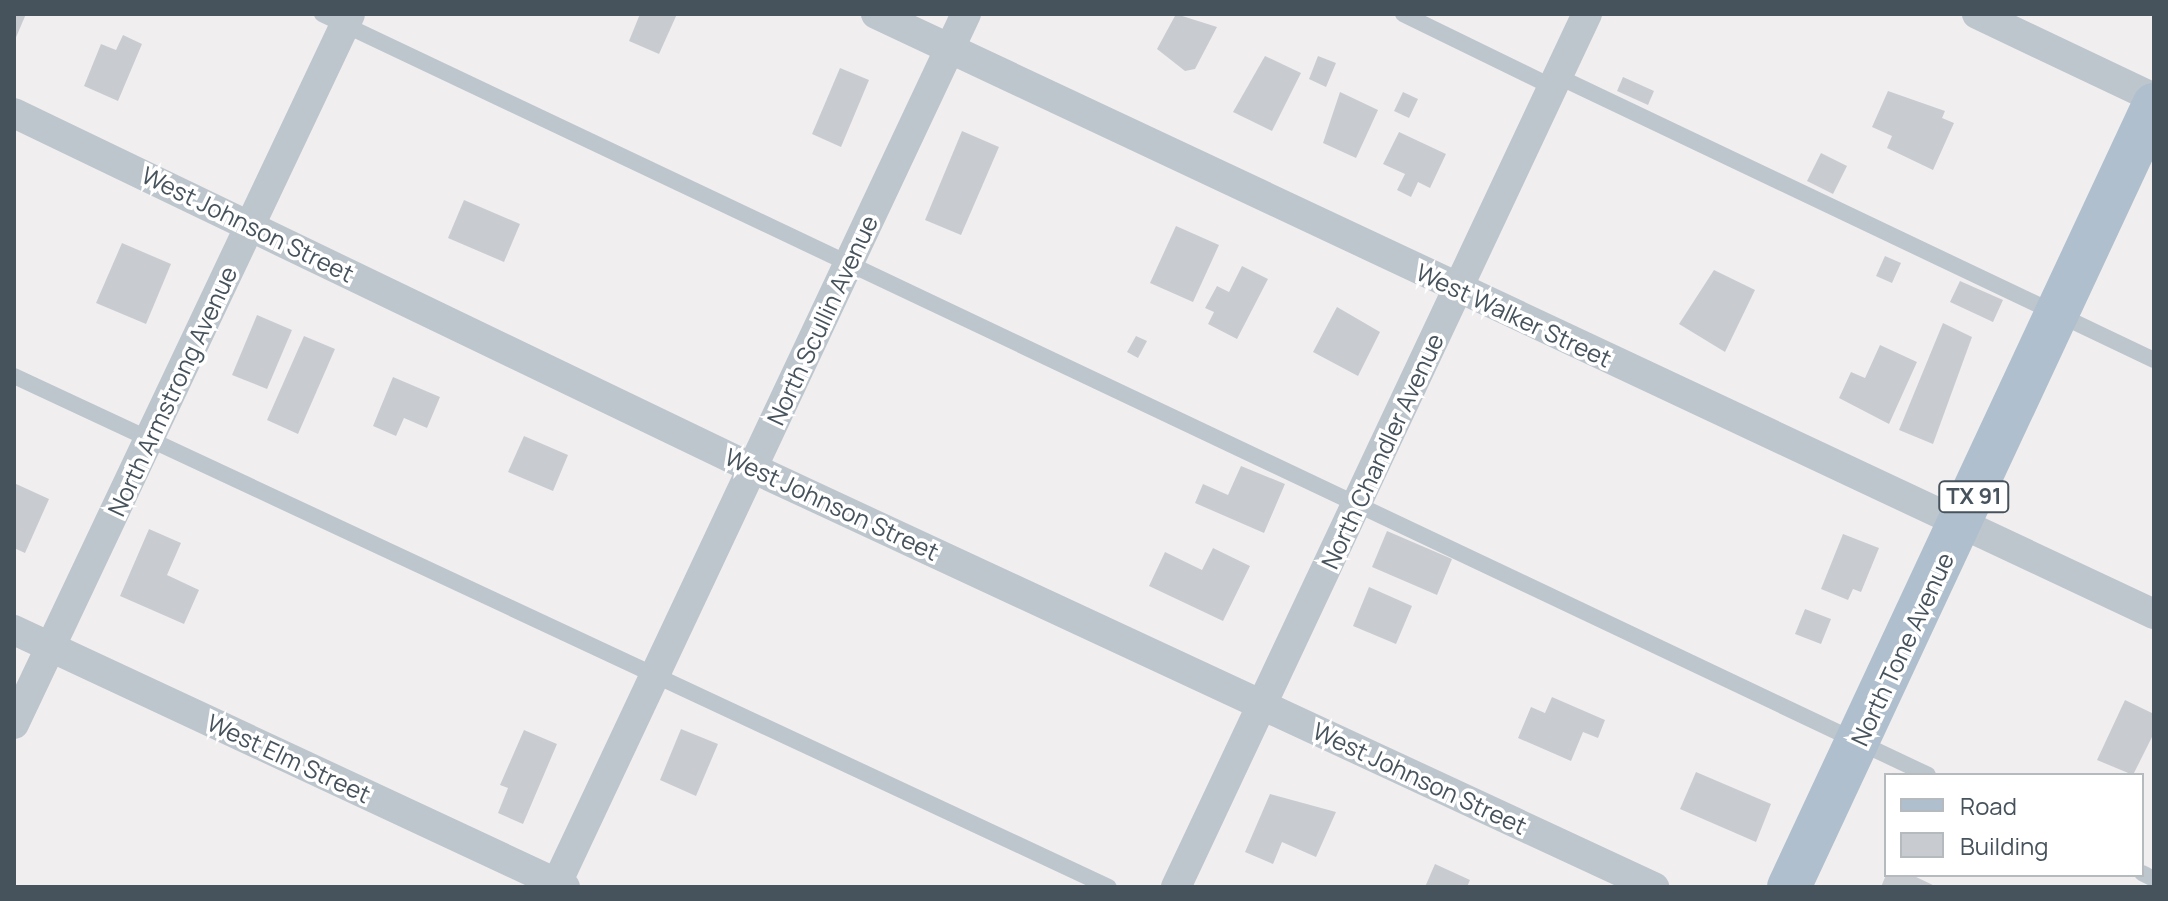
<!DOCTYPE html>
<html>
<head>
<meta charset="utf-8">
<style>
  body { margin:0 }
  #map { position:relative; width:2168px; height:901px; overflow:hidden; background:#f1eeef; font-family:Manrope,sans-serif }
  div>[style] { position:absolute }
  .building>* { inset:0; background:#c8ccd1 }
  .lane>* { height:16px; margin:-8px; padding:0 8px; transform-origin:8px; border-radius:8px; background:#bdc6cd }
  .street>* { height:30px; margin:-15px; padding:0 15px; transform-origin:15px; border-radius:15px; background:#bdc6cd }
  .primary>* { height:44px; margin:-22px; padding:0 22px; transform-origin:22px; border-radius:22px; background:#afbfcd }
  span { translate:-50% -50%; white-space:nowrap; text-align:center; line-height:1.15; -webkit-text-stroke:7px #fff; paint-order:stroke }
  .shield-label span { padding:2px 6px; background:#fff; border:2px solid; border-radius:6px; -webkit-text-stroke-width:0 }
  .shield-label { font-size:22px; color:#47535c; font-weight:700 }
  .street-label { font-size:24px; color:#47535c }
  .frame { position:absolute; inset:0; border:16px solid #47535c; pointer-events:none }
  .legend { position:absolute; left:1884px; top:773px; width:260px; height:104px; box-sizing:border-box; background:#fff; border:2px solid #b5babe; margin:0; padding:10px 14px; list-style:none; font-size:24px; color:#47535c }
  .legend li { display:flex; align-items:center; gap:16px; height:40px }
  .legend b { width:40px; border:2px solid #b5babe }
</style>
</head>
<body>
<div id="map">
  <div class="building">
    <i style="clip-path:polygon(14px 14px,26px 14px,14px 42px)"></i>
    <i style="clip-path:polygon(640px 14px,677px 14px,659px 54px,629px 41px)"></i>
    <i style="clip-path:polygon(1176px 14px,1217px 27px,1195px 69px,1185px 71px,1157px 49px)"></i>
    <i style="clip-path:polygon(123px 35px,142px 44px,118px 101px,84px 86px,101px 44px,116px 50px)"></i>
    <i style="clip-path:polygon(1265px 56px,1301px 73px,1272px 131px,1233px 112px)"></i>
    <i style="clip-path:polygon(1318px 56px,1336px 63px,1326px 87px,1309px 79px)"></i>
    <i style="clip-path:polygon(840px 68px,869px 80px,841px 147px,812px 134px)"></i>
    <i style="clip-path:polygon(1623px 77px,1654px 91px,1648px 105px,1617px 91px)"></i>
    <i style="clip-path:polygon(1888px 91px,1945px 111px,1942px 118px,1954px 123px,1933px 170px,1887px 148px,1892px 136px,1872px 127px)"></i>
    <i style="clip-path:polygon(1340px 92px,1378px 110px,1356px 158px,1323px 143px)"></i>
    <i style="clip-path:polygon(1403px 92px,1418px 99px,1409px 118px,1394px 111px)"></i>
    <i style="clip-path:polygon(962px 131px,999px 147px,961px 235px,925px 220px)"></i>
    <i style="clip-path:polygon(1399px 132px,1446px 154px,1430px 188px,1418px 182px,1411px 197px,1397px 190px,1405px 174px,1383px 164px)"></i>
    <i style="clip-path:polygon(1821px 153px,1847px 166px,1833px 194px,1807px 181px)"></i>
    <i style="clip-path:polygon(464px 200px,520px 224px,504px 262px,448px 238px)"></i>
    <i style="clip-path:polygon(1176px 226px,1219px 245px,1193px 302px,1150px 283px)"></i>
    <i style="clip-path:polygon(122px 243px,171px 264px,146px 324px,96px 303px)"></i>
    <i style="clip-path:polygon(1885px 256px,1901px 263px,1892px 283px,1876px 276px)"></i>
    <i style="clip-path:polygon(1242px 266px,1268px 279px,1237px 339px,1208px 324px,1214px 312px,1205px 308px,1217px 286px,1229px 292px)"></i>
    <i style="clip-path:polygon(1714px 270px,1755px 290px,1725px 352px,1679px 324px)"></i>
    <i style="clip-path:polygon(1960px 281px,2003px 300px,1993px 322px,1950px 302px)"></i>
    <i style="clip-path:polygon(1337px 307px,1380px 332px,1358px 376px,1313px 352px)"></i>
    <i style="clip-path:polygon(257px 315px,292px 330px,267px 389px,232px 375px)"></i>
    <i style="clip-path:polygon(1943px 323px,1972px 337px,1933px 444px,1899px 430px)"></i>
    <i style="clip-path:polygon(304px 336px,335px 349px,298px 434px,267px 420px)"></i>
    <i style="clip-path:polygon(1136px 336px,1147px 341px,1138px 358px,1127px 352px)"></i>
    <i style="clip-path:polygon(1880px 345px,1917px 362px,1889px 424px,1839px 398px,1851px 372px,1865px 378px)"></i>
    <i style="clip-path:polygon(393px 377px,440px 397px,427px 428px,404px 418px,396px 436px,373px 426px)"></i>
    <i style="clip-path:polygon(524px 436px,568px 455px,553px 491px,508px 472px)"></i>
    <i style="clip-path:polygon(1241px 466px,1285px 484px,1264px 533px,1195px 503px,1203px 484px,1228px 495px)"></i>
    <i style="clip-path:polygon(14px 483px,49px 499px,25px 553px,14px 548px)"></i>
    <i style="clip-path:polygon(149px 529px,181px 543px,167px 575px,199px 590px,184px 624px,120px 596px)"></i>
    <i style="clip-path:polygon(1387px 531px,1452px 559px,1437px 595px,1372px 567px)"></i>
    <i style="clip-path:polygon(1843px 534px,1879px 548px,1861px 592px,1853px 589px,1848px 600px,1821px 589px)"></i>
    <i style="clip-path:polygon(1213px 548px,1250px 566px,1223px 621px,1149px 586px,1165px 552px,1202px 570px)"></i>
    <i style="clip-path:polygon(1369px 587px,1412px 606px,1396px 644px,1353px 626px)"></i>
    <i style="clip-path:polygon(1805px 609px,1831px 619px,1821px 644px,1795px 634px)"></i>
    <i style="clip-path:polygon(1552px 697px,1605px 720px,1598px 738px,1583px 732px,1571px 761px,1518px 738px,1531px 707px,1545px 713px)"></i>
    <i style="clip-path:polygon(2125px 700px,2154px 714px,2154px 733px,2133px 775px,2097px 760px)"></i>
    <i style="clip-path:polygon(681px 729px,718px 744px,696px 796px,660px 780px)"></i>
    <i style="clip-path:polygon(524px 730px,557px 744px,523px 824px,498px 813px,508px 788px,500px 785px)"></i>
    <i style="clip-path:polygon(1696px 772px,1771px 804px,1756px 842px,1680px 809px)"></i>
    <i style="clip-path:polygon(1270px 794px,1336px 812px,1316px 857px,1282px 842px,1273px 864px,1245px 852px)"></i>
    <i style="clip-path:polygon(1435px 864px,1470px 880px,1467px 887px,1425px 887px)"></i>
    <i style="clip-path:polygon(1886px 875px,1912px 875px,1937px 887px,1881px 887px)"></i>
  </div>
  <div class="lane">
    <i style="left:322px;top:14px;width:1777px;rotate:25.35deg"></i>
    <i style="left:1403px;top:14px;width:167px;rotate:26deg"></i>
    <i style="left:1557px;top:76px;width:661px;rotate:25.44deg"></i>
    <i style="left:14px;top:376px;width:1208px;rotate:25.02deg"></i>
    <i style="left:2142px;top:873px;width:13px;rotate:27deg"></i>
  </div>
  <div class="street">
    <i style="left:876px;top:14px;width:1412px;rotate:25.15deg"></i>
    <i style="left:1977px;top:14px;width:196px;rotate:25.4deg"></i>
    <i style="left:14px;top:113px;width:819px;rotate:25.69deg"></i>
    <i style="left:752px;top:468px;width:995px;rotate:24.92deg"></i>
    <i style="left:14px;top:630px;width:608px;rotate:25.01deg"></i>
    <i style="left:14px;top:724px;width:785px;rotate:-64.67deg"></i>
    <i style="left:555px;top:887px;width:965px;rotate:-64.79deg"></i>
    <i style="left:1176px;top:887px;width:965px;rotate:-64.79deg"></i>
  </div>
  <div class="primary">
    <i style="left:1789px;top:887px;width:863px;rotate:-64.98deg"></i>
  </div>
  <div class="shield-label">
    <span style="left:1974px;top:497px">TX 91</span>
  </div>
  <div class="street-label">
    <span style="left:248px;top:224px;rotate:26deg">West Johnson Street</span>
    <span style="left:1514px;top:315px;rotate:25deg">West Walker Street</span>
    <span style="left:822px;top:320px;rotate:-65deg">North Scullin Avenue</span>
    <span style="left:172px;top:391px;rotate:-65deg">North Armstrong Avenue</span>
    <span style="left:1382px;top:451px;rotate:-65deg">North Chandler Avenue</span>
    <span style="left:832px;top:504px;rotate:25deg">West Johnson Street</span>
    <span style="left:1902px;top:649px;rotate:-65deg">North Tone Avenue</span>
    <span style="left:289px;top:758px;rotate:25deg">West Elm Street</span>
    <span style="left:1420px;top:778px;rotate:25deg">West Johnson Street</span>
  </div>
  <div class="frame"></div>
  <ul class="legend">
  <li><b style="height:10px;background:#afbfcd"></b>Road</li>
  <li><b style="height:22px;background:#c8ccd1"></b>Building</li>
  </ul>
</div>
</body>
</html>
